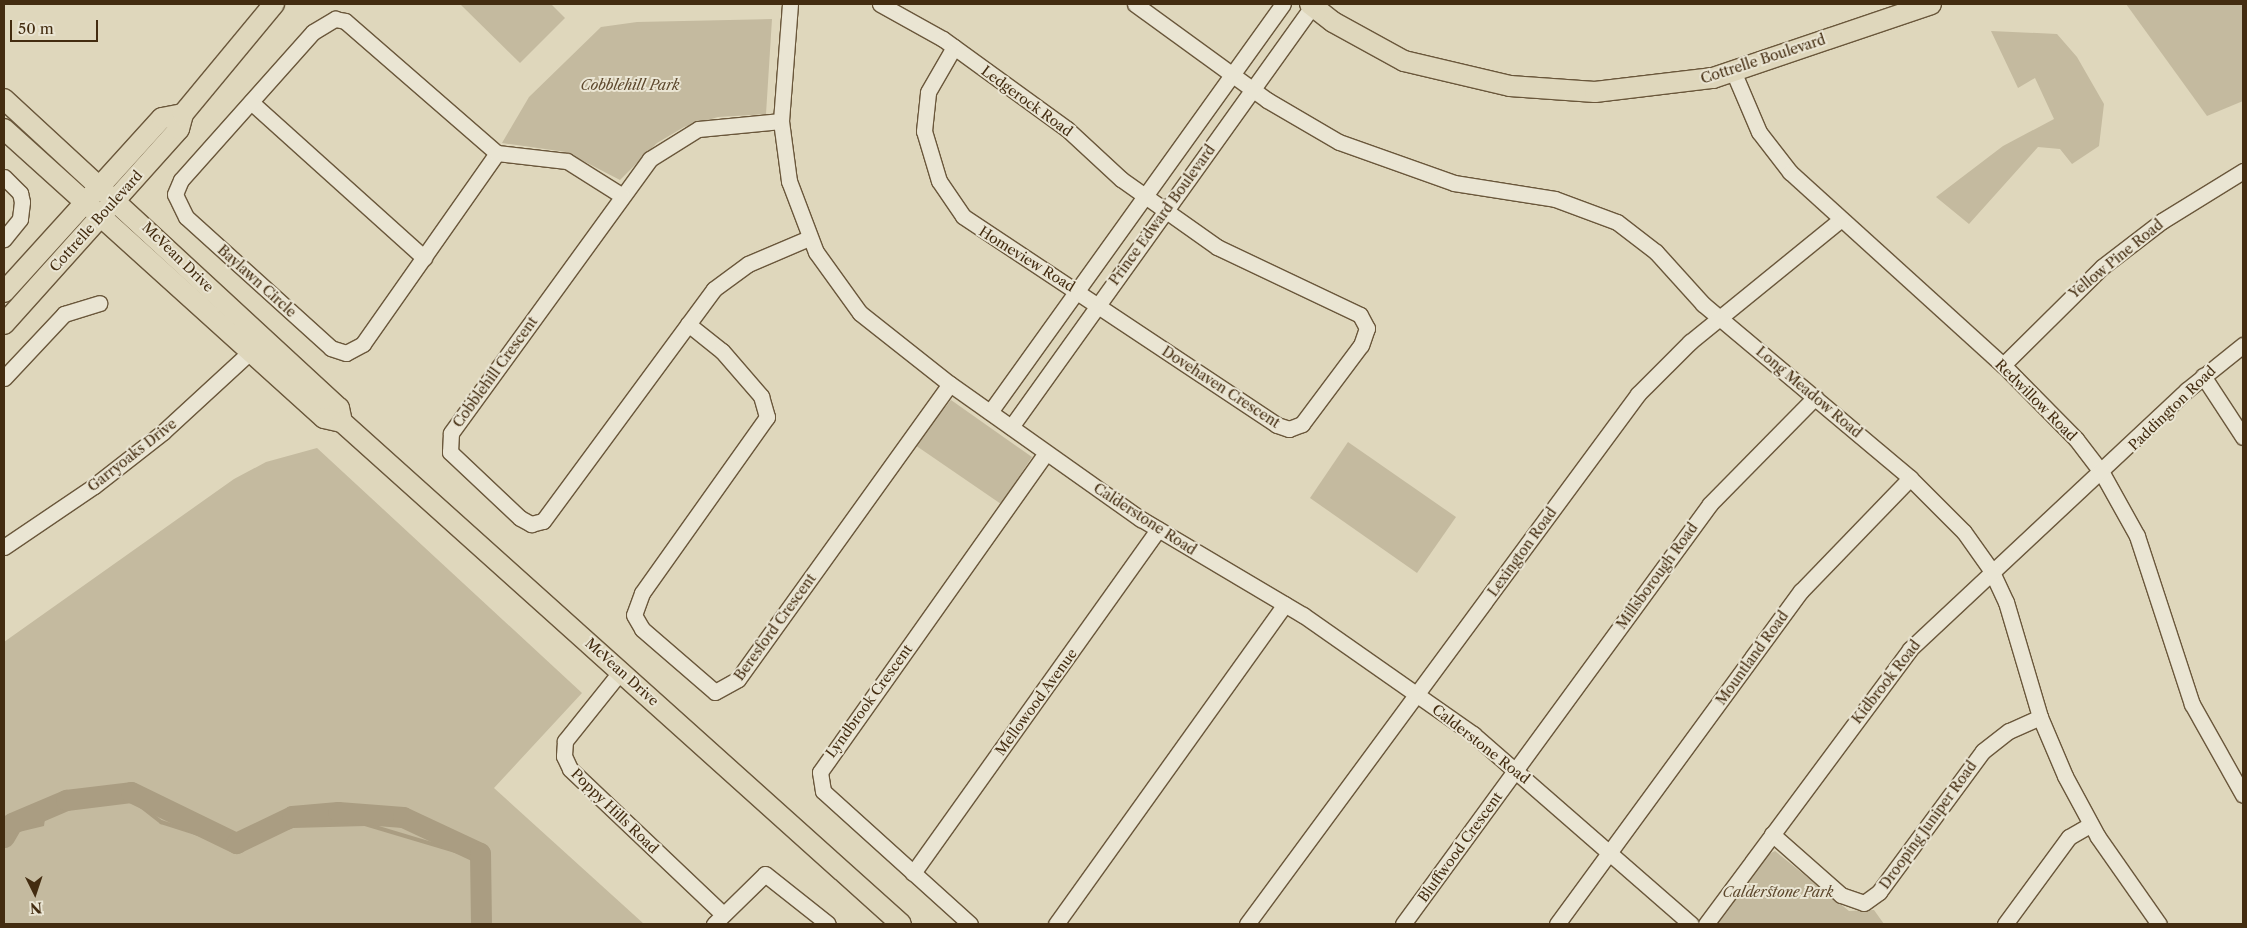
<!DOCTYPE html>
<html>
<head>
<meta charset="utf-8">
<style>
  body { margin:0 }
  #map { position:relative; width:2247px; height:928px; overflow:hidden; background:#dfd7bc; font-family:"Libre Caslon Text",serif }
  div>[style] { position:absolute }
  .green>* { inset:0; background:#c4ba9f }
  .water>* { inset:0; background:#aa9d82 }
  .stream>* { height:4px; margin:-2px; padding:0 2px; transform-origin:2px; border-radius:2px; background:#aa9d82 }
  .river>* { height:21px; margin:-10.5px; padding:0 10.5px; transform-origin:10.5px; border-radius:10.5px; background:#aa9d82 }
  .roads { filter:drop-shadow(1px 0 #6a573b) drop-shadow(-1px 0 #6a573b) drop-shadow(0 1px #6a573b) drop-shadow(0 -1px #6a573b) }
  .minor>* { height:15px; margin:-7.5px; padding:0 7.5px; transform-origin:7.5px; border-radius:7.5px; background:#eae5d3 }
  .major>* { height:20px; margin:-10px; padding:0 10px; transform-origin:10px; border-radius:10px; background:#dfd7bc }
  span { translate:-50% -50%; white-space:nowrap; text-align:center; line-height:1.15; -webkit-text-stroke:4px #eae5d3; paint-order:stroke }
  .street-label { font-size:14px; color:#432c10 }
  .park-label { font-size:14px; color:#5d482d; font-style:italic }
  .frame { position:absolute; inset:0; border:5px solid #432c10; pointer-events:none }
  .north { position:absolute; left:10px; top:868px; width:50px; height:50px; -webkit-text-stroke:4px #eae5d3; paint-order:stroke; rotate:176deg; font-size:14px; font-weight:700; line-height:20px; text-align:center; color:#432c10 }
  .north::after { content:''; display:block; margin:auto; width:18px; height:22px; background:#432c10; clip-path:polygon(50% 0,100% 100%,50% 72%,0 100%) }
  .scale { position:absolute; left:10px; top:20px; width:88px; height:22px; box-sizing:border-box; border:2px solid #432c10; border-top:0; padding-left:6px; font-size:15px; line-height:18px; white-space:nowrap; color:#432c10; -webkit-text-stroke:4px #eae5d3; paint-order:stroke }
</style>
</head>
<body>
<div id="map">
  <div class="green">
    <i style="clip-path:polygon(460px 4px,551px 4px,565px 18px,520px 63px)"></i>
    <i style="clip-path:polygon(2126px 4px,2243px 4px,2243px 101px,2207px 116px)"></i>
    <i style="clip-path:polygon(772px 19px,766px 114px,718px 117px,684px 127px,657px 143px,620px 180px,566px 152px,502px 143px,529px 97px,601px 27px,637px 22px)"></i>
    <i style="clip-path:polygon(1991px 31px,2057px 34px,2077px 57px,2104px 104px,2099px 146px,2072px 164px,2060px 149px,2038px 147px,1969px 224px,1936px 197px,2003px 146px,2054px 119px,2035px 78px,2018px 88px)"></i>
    <i style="clip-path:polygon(951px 400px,1032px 457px,1001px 504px,915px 445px)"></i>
    <i style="clip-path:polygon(1348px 442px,1456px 517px,1417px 573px,1310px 498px)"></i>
    <i style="clip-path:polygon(317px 448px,582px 693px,494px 788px,644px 924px,4px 924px,4px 642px,234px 479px,266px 462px)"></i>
    <i style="clip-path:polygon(1775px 851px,1849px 911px,1874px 910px,1884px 924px,1716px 924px,1765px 856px)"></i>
  </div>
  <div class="water">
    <i style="clip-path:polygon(37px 809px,46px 812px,44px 826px,19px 832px,4px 847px,4px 821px)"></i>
  </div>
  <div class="stream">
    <i style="left:46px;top:812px;width:84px;rotate:-10.2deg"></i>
    <i style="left:129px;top:797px;width:41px;rotate:38deg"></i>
    <i style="left:161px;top:822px;width:46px;rotate:17.7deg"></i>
    <i style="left:205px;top:836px;width:44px;rotate:7.8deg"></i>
    <i style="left:249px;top:842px;width:47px;rotate:-20deg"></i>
    <i style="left:293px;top:826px;width:72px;rotate:-1.6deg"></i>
    <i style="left:365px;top:824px;width:112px;rotate:16.7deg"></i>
    <i style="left:472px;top:856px;width:18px;rotate:61deg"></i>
    <i style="left:481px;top:872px;width:28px;rotate:82deg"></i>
    <i style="left:485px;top:900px;width:24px;rotate:97deg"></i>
  </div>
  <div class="river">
    <i style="left:4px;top:837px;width:16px;rotate:-60deg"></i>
    <i style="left:12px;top:823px;width:59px;rotate:-23.1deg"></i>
    <i style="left:66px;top:800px;width:65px;rotate:-7deg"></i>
    <i style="left:131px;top:792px;width:117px;rotate:25.9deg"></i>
    <i style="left:236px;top:843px;width:62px;rotate:-25.7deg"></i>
    <i style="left:292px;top:816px;width:46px;rotate:-5deg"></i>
    <i style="left:338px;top:812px;width:65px;rotate:4.4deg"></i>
    <i style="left:403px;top:817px;width:85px;rotate:25.1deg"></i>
    <i style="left:480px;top:853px;width:71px;rotate:89.2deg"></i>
  </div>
  <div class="roads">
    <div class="minor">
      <i style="left:790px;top:4px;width:117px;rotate:94.4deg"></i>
      <i style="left:781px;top:121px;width:61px;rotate:82.4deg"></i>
      <i style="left:789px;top:181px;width:76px;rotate:69.2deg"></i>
      <i style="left:816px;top:252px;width:75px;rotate:54.2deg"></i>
      <i style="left:860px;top:313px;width:115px;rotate:38.3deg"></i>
      <i style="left:950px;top:384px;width:234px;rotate:35.3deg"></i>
      <i style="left:1141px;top:519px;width:188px;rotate:30.7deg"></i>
      <i style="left:1303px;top:615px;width:208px;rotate:35deg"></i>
      <i style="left:1473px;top:734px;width:289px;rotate:41.1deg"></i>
      <i style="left:880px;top:4px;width:72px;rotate:29.1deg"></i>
      <i style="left:943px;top:39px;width:153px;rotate:36deg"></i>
      <i style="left:1067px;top:129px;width:74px;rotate:42.8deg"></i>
      <i style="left:1121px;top:179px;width:118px;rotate:35.3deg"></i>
      <i style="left:1217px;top:247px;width:158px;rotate:25.4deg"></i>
      <i style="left:1360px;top:315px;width:15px;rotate:62deg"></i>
      <i style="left:1367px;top:328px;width:18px;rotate:109deg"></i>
      <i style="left:1361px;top:345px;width:99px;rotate:126.8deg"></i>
      <i style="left:1302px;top:424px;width:14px;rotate:159deg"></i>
      <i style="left:1289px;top:429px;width:13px;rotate:-162deg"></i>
      <i style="left:1277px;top:425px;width:377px;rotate:-146.4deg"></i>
      <i style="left:963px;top:216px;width:42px;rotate:-124.4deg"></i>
      <i style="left:939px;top:181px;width:52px;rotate:-106.7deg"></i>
      <i style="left:924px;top:131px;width:39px;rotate:-84deg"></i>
      <i style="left:928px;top:92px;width:52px;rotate:-60deg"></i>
      <i style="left:1135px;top:4px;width:163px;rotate:36deg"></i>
      <i style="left:1267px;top:100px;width:83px;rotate:30.3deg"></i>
      <i style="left:1339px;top:142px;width:122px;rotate:19.6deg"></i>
      <i style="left:1454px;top:183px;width:102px;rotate:9deg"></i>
      <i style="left:1555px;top:199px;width:66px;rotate:20.4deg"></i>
      <i style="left:1617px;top:222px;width:49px;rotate:37.6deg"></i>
      <i style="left:1656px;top:252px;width:70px;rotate:47.9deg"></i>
      <i style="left:1703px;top:304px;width:270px;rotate:40deg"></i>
      <i style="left:1910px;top:478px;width:76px;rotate:45deg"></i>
      <i style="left:1964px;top:532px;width:47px;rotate:54.6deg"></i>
      <i style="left:1991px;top:570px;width:35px;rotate:65deg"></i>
      <i style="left:2006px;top:602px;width:120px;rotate:73.5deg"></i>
      <i style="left:2040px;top:717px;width:64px;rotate:67deg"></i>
      <i style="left:2065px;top:776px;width:69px;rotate:61.6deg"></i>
      <i style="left:2098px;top:837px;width:106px;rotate:55deg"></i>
      <i style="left:1733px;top:71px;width:66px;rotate:66.9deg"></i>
      <i style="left:1759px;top:132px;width:51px;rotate:52.2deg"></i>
      <i style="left:1790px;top:172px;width:287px;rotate:42.2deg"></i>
      <i style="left:2003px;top:365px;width:104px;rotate:45.4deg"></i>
      <i style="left:2076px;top:439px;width:43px;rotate:52.6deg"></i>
      <i style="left:2102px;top:473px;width:72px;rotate:60.9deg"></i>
      <i style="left:2137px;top:536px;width:177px;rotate:71.9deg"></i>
      <i style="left:2192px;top:704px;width:104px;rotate:60.7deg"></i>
      <i style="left:251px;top:102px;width:233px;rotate:42deg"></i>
      <i style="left:781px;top:121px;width:83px;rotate:174.5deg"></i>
      <i style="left:698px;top:129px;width:57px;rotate:148deg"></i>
      <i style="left:650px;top:159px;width:339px;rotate:126deg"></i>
      <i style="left:451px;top:433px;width:19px;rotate:93deg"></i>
      <i style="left:450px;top:452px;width:96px;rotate:43.3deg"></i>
      <i style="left:520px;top:518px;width:13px;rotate:29deg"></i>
      <i style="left:531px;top:524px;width:12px;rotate:-14deg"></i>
      <i style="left:543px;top:521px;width:288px;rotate:-53.6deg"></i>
      <i style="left:714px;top:289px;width:42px;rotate:-36.3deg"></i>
      <i style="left:748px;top:264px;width:66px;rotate:-23.1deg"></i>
      <i style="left:497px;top:153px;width:233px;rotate:125.1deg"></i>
      <i style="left:363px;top:344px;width:19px;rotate:152deg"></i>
      <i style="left:346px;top:353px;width:16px;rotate:-162deg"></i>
      <i style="left:331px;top:348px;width:195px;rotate:-137.9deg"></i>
      <i style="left:186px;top:217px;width:25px;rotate:-116deg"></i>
      <i style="left:175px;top:194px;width:15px;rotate:-67deg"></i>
      <i style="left:181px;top:180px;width:198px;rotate:-48.3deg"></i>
      <i style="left:313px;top:32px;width:26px;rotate:-31deg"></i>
      <i style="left:335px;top:19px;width:10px;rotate:11deg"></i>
      <i style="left:345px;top:21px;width:201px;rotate:41deg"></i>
      <i style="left:497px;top:153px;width:70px;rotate:6.5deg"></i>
      <i style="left:567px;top:161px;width:64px;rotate:32.2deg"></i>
      <i style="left:4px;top:177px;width:23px;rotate:45deg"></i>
      <i style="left:20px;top:193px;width:9px;rotate:77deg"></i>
      <i style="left:22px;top:202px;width:17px;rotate:97deg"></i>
      <i style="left:20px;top:219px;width:26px;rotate:129deg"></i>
      <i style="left:688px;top:324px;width:43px;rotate:38.5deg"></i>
      <i style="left:722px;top:351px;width:60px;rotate:49.1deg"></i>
      <i style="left:761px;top:396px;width:22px;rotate:74deg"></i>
      <i style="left:767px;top:417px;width:216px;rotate:125.4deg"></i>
      <i style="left:642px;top:593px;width:23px;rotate:110deg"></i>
      <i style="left:634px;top:615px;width:16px;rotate:60deg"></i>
      <i style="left:642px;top:629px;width:96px;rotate:40.8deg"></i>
      <i style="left:715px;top:692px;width:26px;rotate:-29deg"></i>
      <i style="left:738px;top:679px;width:363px;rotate:-54.3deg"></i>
      <i style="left:2003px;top:365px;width:139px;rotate:-44.7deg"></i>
      <i style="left:2102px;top:267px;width:76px;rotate:-37.5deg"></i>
      <i style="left:2162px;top:221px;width:95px;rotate:-31.7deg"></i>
      <i style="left:2203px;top:376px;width:73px;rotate:56.7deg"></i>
      <i style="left:4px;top:378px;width:88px;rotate:-46.8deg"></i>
      <i style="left:64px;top:314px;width:37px;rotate:-17deg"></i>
      <i style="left:990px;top:412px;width:502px;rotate:-54.32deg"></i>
      <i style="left:1011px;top:427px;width:520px;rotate:-54.39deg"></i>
      <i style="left:4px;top:547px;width:109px;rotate:-34.1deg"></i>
      <i style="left:94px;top:486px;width:88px;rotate:-38deg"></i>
      <i style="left:163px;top:432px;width:120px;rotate:-42.6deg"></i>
      <i style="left:621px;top:671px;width:90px;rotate:128.7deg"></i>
      <i style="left:565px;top:741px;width:15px;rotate:94deg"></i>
      <i style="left:564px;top:756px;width:14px;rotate:65deg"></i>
      <i style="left:570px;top:769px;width:211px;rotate:43.5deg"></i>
      <i style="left:1772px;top:834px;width:92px;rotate:41.5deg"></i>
      <i style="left:1841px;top:895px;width:24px;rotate:19deg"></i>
      <i style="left:1864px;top:903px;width:19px;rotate:-36deg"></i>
      <i style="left:1879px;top:892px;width:175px;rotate:-53.6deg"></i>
      <i style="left:1983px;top:751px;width:33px;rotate:-38deg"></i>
      <i style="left:2009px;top:731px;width:34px;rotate:-24deg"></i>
      <i style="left:913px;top:873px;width:422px;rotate:-54.5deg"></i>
      <i style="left:714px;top:924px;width:71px;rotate:-44.4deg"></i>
      <i style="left:765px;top:874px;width:80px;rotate:38.4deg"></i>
      <i style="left:970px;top:924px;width:198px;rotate:-137.9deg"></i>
      <i style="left:823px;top:791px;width:19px;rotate:-99deg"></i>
      <i style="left:820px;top:772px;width:391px;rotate:-54.7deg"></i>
      <i style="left:1056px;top:924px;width:393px;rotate:-54.4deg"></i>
      <i style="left:1247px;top:924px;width:659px;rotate:-53.58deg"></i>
      <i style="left:1638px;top:394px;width:74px;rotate:-45deg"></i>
      <i style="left:1690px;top:342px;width:193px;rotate:-39.1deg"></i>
      <i style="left:1403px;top:924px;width:520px;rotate:-53.83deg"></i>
      <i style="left:1710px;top:504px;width:150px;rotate:-45.5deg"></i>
      <i style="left:1557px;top:924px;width:413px;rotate:-53.8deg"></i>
      <i style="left:1801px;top:591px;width:157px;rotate:-46deg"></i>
      <i style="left:1706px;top:924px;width:342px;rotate:-53.4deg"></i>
      <i style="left:1910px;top:649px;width:379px;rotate:-43.1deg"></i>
      <i style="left:2187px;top:390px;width:72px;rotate:-38.8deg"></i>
      <i style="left:2005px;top:924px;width:108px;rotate:-53.7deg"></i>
      <i style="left:2069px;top:837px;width:24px;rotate:-30deg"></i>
    </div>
    <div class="major">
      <i style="left:1310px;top:4px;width:29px;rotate:38deg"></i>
      <i style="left:1333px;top:22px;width:81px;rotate:28.8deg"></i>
      <i style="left:1404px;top:61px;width:109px;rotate:13.3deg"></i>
      <i style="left:1510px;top:86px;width:85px;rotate:4deg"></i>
      <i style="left:1595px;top:92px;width:119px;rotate:-6.8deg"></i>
      <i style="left:1713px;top:78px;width:230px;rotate:-18.7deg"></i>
      <i style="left:4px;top:99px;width:456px;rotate:42.7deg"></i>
      <i style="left:339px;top:408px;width:14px;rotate:78deg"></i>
      <i style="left:4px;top:129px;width:431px;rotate:42.1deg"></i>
      <i style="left:324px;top:418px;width:18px;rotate:13deg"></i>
      <i style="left:342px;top:422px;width:751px;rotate:41.92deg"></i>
      <i style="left:4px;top:292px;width:235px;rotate:-47.8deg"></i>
      <i style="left:162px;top:118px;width:21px;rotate:-11deg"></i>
      <i style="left:4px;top:324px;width:262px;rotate:-48.1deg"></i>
      <i style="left:179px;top:129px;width:16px;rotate:-75deg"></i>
      <i style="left:183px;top:114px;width:143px;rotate:-50.4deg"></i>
    </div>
  </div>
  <div class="street-label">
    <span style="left:1763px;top:59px;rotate:-18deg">Cottrelle Boulevard</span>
    <span style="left:1027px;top:101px;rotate:36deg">Ledgerock Road</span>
    <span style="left:1162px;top:215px;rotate:-54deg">Prince Edward Boulevard</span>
    <span style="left:96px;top:221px;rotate:-48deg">Cottrelle Boulevard</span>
    <span style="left:178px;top:257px;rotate:44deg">McVean Drive</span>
    <span style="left:1027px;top:259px;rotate:32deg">Homeview Road</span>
    <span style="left:2116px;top:259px;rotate:-39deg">Yellow Pine Road</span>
    <span style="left:257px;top:281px;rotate:42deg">Baylawn Circle</span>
    <span style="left:495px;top:372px;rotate:-54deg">Cobblehill Crescent</span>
    <span style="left:1221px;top:387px;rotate:33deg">Dovehaven Crescent</span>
    <span style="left:1809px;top:392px;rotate:40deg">Long Meadow Road</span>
    <span style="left:2036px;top:400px;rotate:45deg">Redwillow Road</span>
    <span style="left:2172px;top:408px;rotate:-44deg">Paddington Road</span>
    <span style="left:132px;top:455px;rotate:-38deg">Garryoaks Drive</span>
    <span style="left:1145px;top:519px;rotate:33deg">Calderstone Road</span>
    <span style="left:1522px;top:552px;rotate:-54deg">Lexington Road</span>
    <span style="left:1657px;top:576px;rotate:-54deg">Millsborough Road</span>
    <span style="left:775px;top:627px;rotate:-54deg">Beresford Crescent</span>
    <span style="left:1752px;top:658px;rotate:-54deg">Mountland Road</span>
    <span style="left:622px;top:672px;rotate:42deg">McVean Drive</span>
    <span style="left:1886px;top:682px;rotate:-52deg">Kidbrook Road</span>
    <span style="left:869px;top:701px;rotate:-54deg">Lyndbrook Crescent</span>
    <span style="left:1036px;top:702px;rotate:-54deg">Mellowood Avenue</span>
    <span style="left:1481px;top:744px;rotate:38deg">Calderstone Road</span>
    <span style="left:615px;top:811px;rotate:44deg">Poppy Hills Road</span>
    <span style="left:1928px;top:825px;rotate:-54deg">Drooping Juniper Road</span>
    <span style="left:1460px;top:847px;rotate:-54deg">Bluffwood Crescent</span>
  </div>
  <div class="park-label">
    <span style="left:630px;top:85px">Cobblehill Park</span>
    <span style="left:1778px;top:892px">Calderstone Park</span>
  </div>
  <div class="frame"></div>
  <div class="north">N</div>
  <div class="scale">50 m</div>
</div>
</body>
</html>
